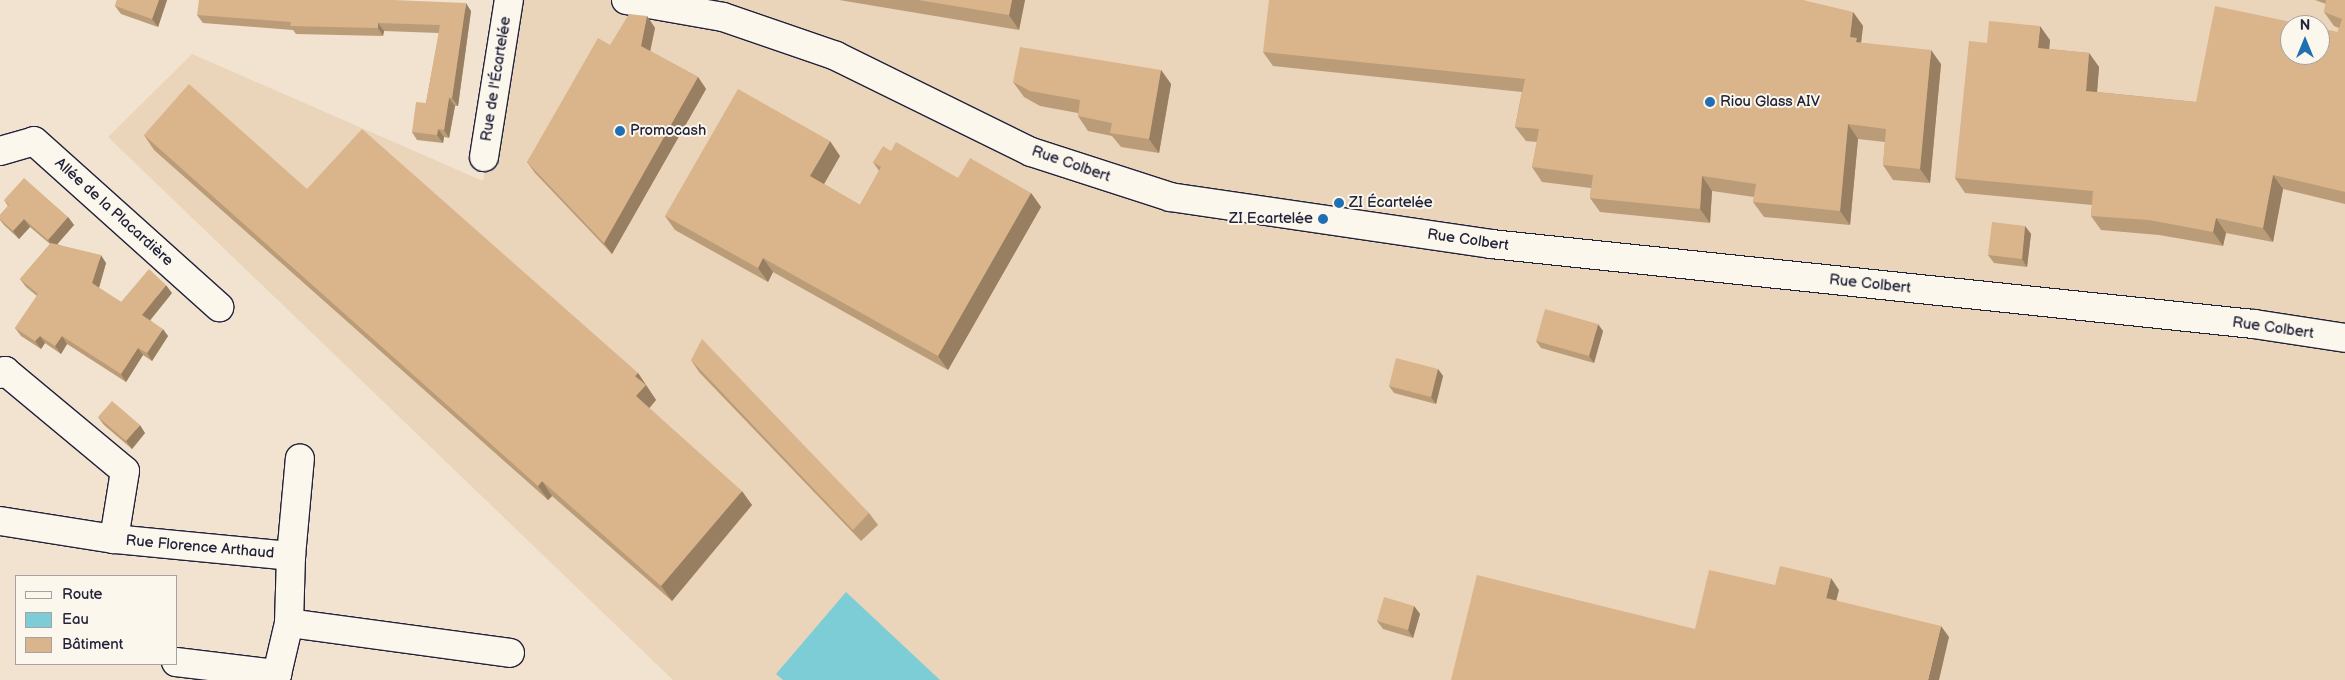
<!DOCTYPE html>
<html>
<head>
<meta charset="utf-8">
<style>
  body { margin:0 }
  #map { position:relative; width:2345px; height:680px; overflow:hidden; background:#f1e3cf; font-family:"Balsamiq Sans",sans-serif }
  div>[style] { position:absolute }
  .built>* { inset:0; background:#ead5bb }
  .water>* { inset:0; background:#7ccdd6 }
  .roads { filter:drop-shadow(1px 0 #22223b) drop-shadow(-1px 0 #22223b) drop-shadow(0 1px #22223b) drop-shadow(0 -1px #22223b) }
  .minor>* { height:28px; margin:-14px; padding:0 14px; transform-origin:14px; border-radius:14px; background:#fbf7ec }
  .wall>* { inset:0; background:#bb9c78 }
  .shaded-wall>* { inset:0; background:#997f61 }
  .building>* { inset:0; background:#dab58b }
  .dots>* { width:14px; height:14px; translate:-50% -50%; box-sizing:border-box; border:2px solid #fbf7ec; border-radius:50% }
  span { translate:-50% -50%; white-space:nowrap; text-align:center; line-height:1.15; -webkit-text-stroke:4px #fbf7ec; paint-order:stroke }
  .street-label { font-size:15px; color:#22223b }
  .poi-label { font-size:15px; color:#22223b }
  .left { translate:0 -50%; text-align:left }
  .right { translate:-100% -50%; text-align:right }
  .legend { position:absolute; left:15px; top:575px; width:162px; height:90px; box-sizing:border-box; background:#fbf7ec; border:1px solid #a4a2a5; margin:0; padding:6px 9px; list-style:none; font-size:15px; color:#22223b }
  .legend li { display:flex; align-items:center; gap:10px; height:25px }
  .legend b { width:25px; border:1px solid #a4a2a5 }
  .north { position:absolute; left:2280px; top:15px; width:50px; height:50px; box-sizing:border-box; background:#fbf7ec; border:1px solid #a4a2a5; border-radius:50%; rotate:0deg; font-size:14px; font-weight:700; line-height:20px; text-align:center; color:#22223b }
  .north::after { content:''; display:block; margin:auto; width:18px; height:22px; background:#1f6fb2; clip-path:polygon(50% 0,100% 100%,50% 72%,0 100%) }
</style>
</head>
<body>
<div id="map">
  <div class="built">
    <i style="clip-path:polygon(evenodd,519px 0,2345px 0,2345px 680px,673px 680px,108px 137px,192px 54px,483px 181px,519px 0,2290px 25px,2320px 25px,2320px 55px,2290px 55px,2290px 25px)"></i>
  </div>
  <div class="water">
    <i style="clip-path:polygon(846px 592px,940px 680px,783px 680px,776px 674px)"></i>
  </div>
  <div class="roads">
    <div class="minor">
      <i style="left:626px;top:0;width:98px;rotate:9.9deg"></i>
      <i style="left:723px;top:17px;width:120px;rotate:19deg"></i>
      <i style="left:836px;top:56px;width:217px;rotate:26.2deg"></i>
      <i style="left:1031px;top:152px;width:146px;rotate:17.9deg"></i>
      <i style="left:1170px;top:197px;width:324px;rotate:8.3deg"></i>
      <i style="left:1491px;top:244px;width:767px;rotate:5.99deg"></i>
      <i style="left:2254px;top:324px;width:92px;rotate:8.7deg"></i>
      <i style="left:0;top:151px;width:35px;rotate:-16deg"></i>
      <i style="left:34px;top:141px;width:249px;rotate:41.9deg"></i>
      <i style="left:484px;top:157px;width:159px;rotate:-81deg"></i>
      <i style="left:0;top:374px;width:6px;rotate:-31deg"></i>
      <i style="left:5px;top:371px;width:156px;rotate:39.8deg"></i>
      <i style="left:125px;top:471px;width:69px;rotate:99.2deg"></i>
      <i style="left:0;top:521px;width:115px;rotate:9deg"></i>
      <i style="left:114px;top:539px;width:178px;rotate:5.5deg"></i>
      <i style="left:291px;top:556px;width:67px;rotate:91.7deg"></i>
      <i style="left:289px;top:623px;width:223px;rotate:7.7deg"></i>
      <i style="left:291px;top:556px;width:98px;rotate:-84.8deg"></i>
      <i style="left:176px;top:662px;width:102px;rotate:6.8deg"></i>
      <i style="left:272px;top:680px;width:8px;rotate:-50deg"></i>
      <i style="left:277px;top:674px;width:52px;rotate:-76.8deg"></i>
    </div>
  </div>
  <div class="wall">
    <i style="clip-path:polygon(117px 0,167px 0,158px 27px,121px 14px,115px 6px)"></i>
    <i style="clip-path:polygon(839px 0,1025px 0,1019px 30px)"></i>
    <i style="clip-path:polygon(2315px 0,2345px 0,2345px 204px,2283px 189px,2273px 242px,2226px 233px,2223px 246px,2159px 235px,2101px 230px,2091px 216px,2092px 205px,1965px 193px,1955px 178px,1987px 43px,2050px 40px,2049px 49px,2089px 53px,2099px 67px,2097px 92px,2196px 102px,2338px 32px,2339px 28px,2334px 26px,2324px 12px,2326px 4px)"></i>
    <i style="clip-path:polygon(471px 11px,458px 106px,455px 106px,449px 138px,444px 137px,443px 143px,417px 140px,412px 132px,426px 103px,439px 33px,384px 31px,383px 36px,296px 34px,293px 30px,203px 23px,197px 15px)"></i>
    <i style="clip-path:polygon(1853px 12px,1863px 26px,1861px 43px,1941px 64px,1930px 183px,1893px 180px,1883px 165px,1885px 142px,1858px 139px,1850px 225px,1764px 217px,1753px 202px,1754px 197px,1712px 191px,1710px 223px,1600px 212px,1590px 198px,1591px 188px,1542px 182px,1532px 167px,1537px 142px,1526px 141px,1515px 127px,1522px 92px,1273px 66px,1263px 52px)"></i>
    <i style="clip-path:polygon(647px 16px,655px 28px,650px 51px,698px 77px,706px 89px,612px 254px,535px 173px,527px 162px,610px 45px)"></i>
    <i style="clip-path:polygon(1161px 70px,1171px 84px,1159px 153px,1121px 147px,1112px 136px,1088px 131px,1078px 116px,1078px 113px,1040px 106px,1024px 97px,1013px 82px)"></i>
    <i style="clip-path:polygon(144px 135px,307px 189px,638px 373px,656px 400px,649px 408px,752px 505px,672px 601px,552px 496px,548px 500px,154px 150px)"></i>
    <i style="clip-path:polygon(891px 151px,958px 178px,1031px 193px,1041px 207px,948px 370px,773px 272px,768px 282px,675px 230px,665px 216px,840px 156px,824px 184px,860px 205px,879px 171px,873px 162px)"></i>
    <i style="clip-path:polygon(4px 200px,68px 217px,74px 225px,57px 244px,106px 263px,99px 288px,121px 302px,172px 293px,150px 320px,168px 336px,152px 361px,143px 355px,126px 382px,67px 344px,61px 354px,45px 343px,41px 349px,21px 336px,15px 328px,37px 296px,26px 287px,20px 279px,50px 244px,30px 227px,19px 239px,4px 225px,0 220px,0 215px,8px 206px)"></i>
    <i style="clip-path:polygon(2025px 226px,2031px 234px,2027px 267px,1994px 263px,1988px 255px)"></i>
    <i style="clip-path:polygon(1603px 331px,1594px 363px,1541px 348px,1536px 341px)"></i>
    <i style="clip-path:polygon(691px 360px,869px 513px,878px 525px,861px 541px,699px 372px)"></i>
    <i style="clip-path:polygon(1438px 369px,1443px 376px,1436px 404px,1394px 393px,1389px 386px)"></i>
    <i style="clip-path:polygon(98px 417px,145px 433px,132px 449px,104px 425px)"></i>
    <i style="clip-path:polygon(1414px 606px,1420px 614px,1413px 638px,1383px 629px,1377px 621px)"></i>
  </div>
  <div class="shaded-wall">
    <i style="clip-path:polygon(159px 0,167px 0,158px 27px,152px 19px)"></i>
    <i style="clip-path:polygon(1012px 0,1025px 0,1019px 30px,1009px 15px)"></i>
    <i style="clip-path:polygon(466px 3px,471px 11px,458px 106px,452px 98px)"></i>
    <i style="clip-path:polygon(1853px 12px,1863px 26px,1860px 51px,1850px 37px)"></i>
    <i style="clip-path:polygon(647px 16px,655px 28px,649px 57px,641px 46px)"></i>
    <i style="clip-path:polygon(378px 23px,384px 31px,383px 36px,378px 28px)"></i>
    <i style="clip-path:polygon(2040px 26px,2050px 40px,2048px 62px,2038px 48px)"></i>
    <i style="clip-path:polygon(1931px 50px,1941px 64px,1930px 183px,1920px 169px)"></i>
    <i style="clip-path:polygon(2089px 53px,2099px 67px,2096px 106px,2086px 91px)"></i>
    <i style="clip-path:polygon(1161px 70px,1171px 84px,1159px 153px,1149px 139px)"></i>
    <i style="clip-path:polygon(698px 77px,706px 89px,612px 254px,604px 243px)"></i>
    <i style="clip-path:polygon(449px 98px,455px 106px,449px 138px,444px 130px)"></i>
    <i style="clip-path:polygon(1848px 124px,1858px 139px,1850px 225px,1840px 211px)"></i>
    <i style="clip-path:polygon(438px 129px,444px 137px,443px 143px,437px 135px)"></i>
    <i style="clip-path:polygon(830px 141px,840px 156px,820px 191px,810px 176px)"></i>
    <i style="clip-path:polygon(2273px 175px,2283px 189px,2273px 242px,2263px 228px)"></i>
    <i style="clip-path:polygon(1702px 176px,1712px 191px,1710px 223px,1700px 209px)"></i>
    <i style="clip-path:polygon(1031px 193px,1041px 207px,948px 370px,938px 356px)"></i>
    <i style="clip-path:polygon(68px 217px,74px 225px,54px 248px,48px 240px)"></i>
    <i style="clip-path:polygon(2216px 218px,2226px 233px,2223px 246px,2213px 232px)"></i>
    <i style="clip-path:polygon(24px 219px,30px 227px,19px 239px,13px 231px)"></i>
    <i style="clip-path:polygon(2025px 226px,2031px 234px,2027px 267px,2022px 259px)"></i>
    <i style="clip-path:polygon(101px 255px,106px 263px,98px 291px,92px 283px)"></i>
    <i style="clip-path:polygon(763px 258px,773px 272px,768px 282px,758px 268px)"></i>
    <i style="clip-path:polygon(166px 285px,172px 293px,148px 323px,142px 315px)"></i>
    <i style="clip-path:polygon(1598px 324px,1603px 331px,1594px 363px,1589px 356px)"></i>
    <i style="clip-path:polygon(163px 329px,168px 336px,152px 361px,147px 353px)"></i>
    <i style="clip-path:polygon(40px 336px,45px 343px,41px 349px,35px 341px)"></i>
    <i style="clip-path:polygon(62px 336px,67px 344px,61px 354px,55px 346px)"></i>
    <i style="clip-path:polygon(138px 348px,143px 355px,126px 382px,121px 374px)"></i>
    <i style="clip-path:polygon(1438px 369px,1443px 376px,1436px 404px,1431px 397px)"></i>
    <i style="clip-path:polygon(638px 373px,656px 400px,647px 411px,636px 396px,635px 376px)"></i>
    <i style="clip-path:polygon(140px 425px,145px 433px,132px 449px,126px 441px)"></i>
    <i style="clip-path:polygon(542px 481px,552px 496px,548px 500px,538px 486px)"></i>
    <i style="clip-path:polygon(742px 491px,752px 505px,672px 601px,661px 586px)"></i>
    <i style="clip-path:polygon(1831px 578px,1839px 590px,1834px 609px,1826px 598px)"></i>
    <i style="clip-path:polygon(1414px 606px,1420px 614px,1413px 638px,1408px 630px)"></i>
    <i style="clip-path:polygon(1941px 626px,1949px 637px,1939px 680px,1928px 680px)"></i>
  </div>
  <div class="building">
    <i style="clip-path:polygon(117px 0,159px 0,152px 19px,115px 6px)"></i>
    <i style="clip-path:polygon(199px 0,393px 0,466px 3px,452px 98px,449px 98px,444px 130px,438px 129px,437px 135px,412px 132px,416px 102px,426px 103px,440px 25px,378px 23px,378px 28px,290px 26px,291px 22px,197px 15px)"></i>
    <i style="clip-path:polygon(918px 0,1012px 0,1009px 15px)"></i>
    <i style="clip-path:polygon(1269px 0,1803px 0,1853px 12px,1850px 37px,1857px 38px,1856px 42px,1931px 50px,1920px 169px,1883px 165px,1886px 129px,1848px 124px,1840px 211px,1753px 202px,1756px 184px,1702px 176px,1700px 209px,1590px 198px,1593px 175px,1532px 167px,1539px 129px,1515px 127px,1525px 79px,1263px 52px)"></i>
    <i style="clip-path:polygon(2326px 0,2345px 0,2345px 192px,2273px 175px,2263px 228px,2216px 218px,2213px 232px,2149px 220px,2091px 216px,2093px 191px,1955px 178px,1969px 41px,1987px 43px,1989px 21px,2040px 26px,2038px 48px,2089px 53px,2086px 91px,2196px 102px,2215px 6px,2305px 25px,2290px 25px,2290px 55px,2320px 55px,2320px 28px,2338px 32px,2342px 19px,2324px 12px)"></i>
    <i style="clip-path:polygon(629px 14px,647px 16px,641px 46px,698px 77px,604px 243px,527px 162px,598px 38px,610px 45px)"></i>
    <i style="clip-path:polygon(1020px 47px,1161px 70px,1149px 139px,1110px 133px,1112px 123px,1078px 116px,1080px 100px,1030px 91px,1013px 82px)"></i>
    <i style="clip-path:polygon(189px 84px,307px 189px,362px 129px,638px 373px,635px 376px,646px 385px,636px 396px,742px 491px,661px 586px,542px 481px,538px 486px,144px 135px)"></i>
    <i style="clip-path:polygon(738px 89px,830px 141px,810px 176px,860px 205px,881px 167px,873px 162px,883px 146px,891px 151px,896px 142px,958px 178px,970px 158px,1031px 193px,938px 356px,763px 258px,758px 268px,665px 216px)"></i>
    <i style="clip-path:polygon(24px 178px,68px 217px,48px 240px,24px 219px,13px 231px,0 219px,0 215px,9px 205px,4px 200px)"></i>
    <i style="clip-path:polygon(1992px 222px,2025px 226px,2022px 259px,1988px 255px)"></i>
    <i style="clip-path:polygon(51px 243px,101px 255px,92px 283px,121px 302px,149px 269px,166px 285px,142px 315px,163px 329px,147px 353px,138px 348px,121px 374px,62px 336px,55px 346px,40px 336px,35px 341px,15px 328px,38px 294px,20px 279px)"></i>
    <i style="clip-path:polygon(1545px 309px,1598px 324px,1589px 356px,1536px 341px)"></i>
    <i style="clip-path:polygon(702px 339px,869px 513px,853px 530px,691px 360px)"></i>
    <i style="clip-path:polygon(1396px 358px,1438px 369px,1431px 397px,1389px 386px)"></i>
    <i style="clip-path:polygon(112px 401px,140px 425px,126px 441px,98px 417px)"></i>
    <i style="clip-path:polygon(1780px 566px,1831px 578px,1826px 598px,1941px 626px,1928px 680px,1451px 680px,1477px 575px,1695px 629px,1709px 570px,1775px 585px)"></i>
    <i style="clip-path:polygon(1384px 597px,1414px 606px,1408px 630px,1377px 621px)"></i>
  </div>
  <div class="dots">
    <i style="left:1710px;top:102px;background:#1f6fb2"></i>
    <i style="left:620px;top:131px;background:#1f6fb2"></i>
    <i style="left:1339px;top:203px;background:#1f6fb2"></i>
    <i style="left:1323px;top:219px;background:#1f6fb2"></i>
  </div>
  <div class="street-label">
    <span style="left:496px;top:79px;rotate:-81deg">Rue de l'Écartelée</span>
    <span style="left:1071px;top:164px;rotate:19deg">Rue Colbert</span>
    <span style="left:114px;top:212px;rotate:42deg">Allée de la Placardière</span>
    <span style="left:1468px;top:240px;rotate:8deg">Rue Colbert</span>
    <span style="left:1870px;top:284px;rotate:6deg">Rue Colbert</span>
    <span style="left:2273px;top:328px;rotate:8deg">Rue Colbert</span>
    <span style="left:200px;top:547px;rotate:5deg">Rue Florence Arthaud</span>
  </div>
  <div class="poi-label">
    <span class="left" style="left:1720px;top:102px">Riou Glass AIV</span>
    <span class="left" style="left:630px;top:131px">Promocash</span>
    <span class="left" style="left:1349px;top:203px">ZI Écartelée</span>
    <span class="right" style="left:1313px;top:219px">ZI Ecartelée</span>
  </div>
  <ul class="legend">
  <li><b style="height:6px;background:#fbf7ec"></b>Route</li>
  <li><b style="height:14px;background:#7ccdd6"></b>Eau</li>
  <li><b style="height:14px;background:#dab58b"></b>Bâtiment</li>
  </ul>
  <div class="north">N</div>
</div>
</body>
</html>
